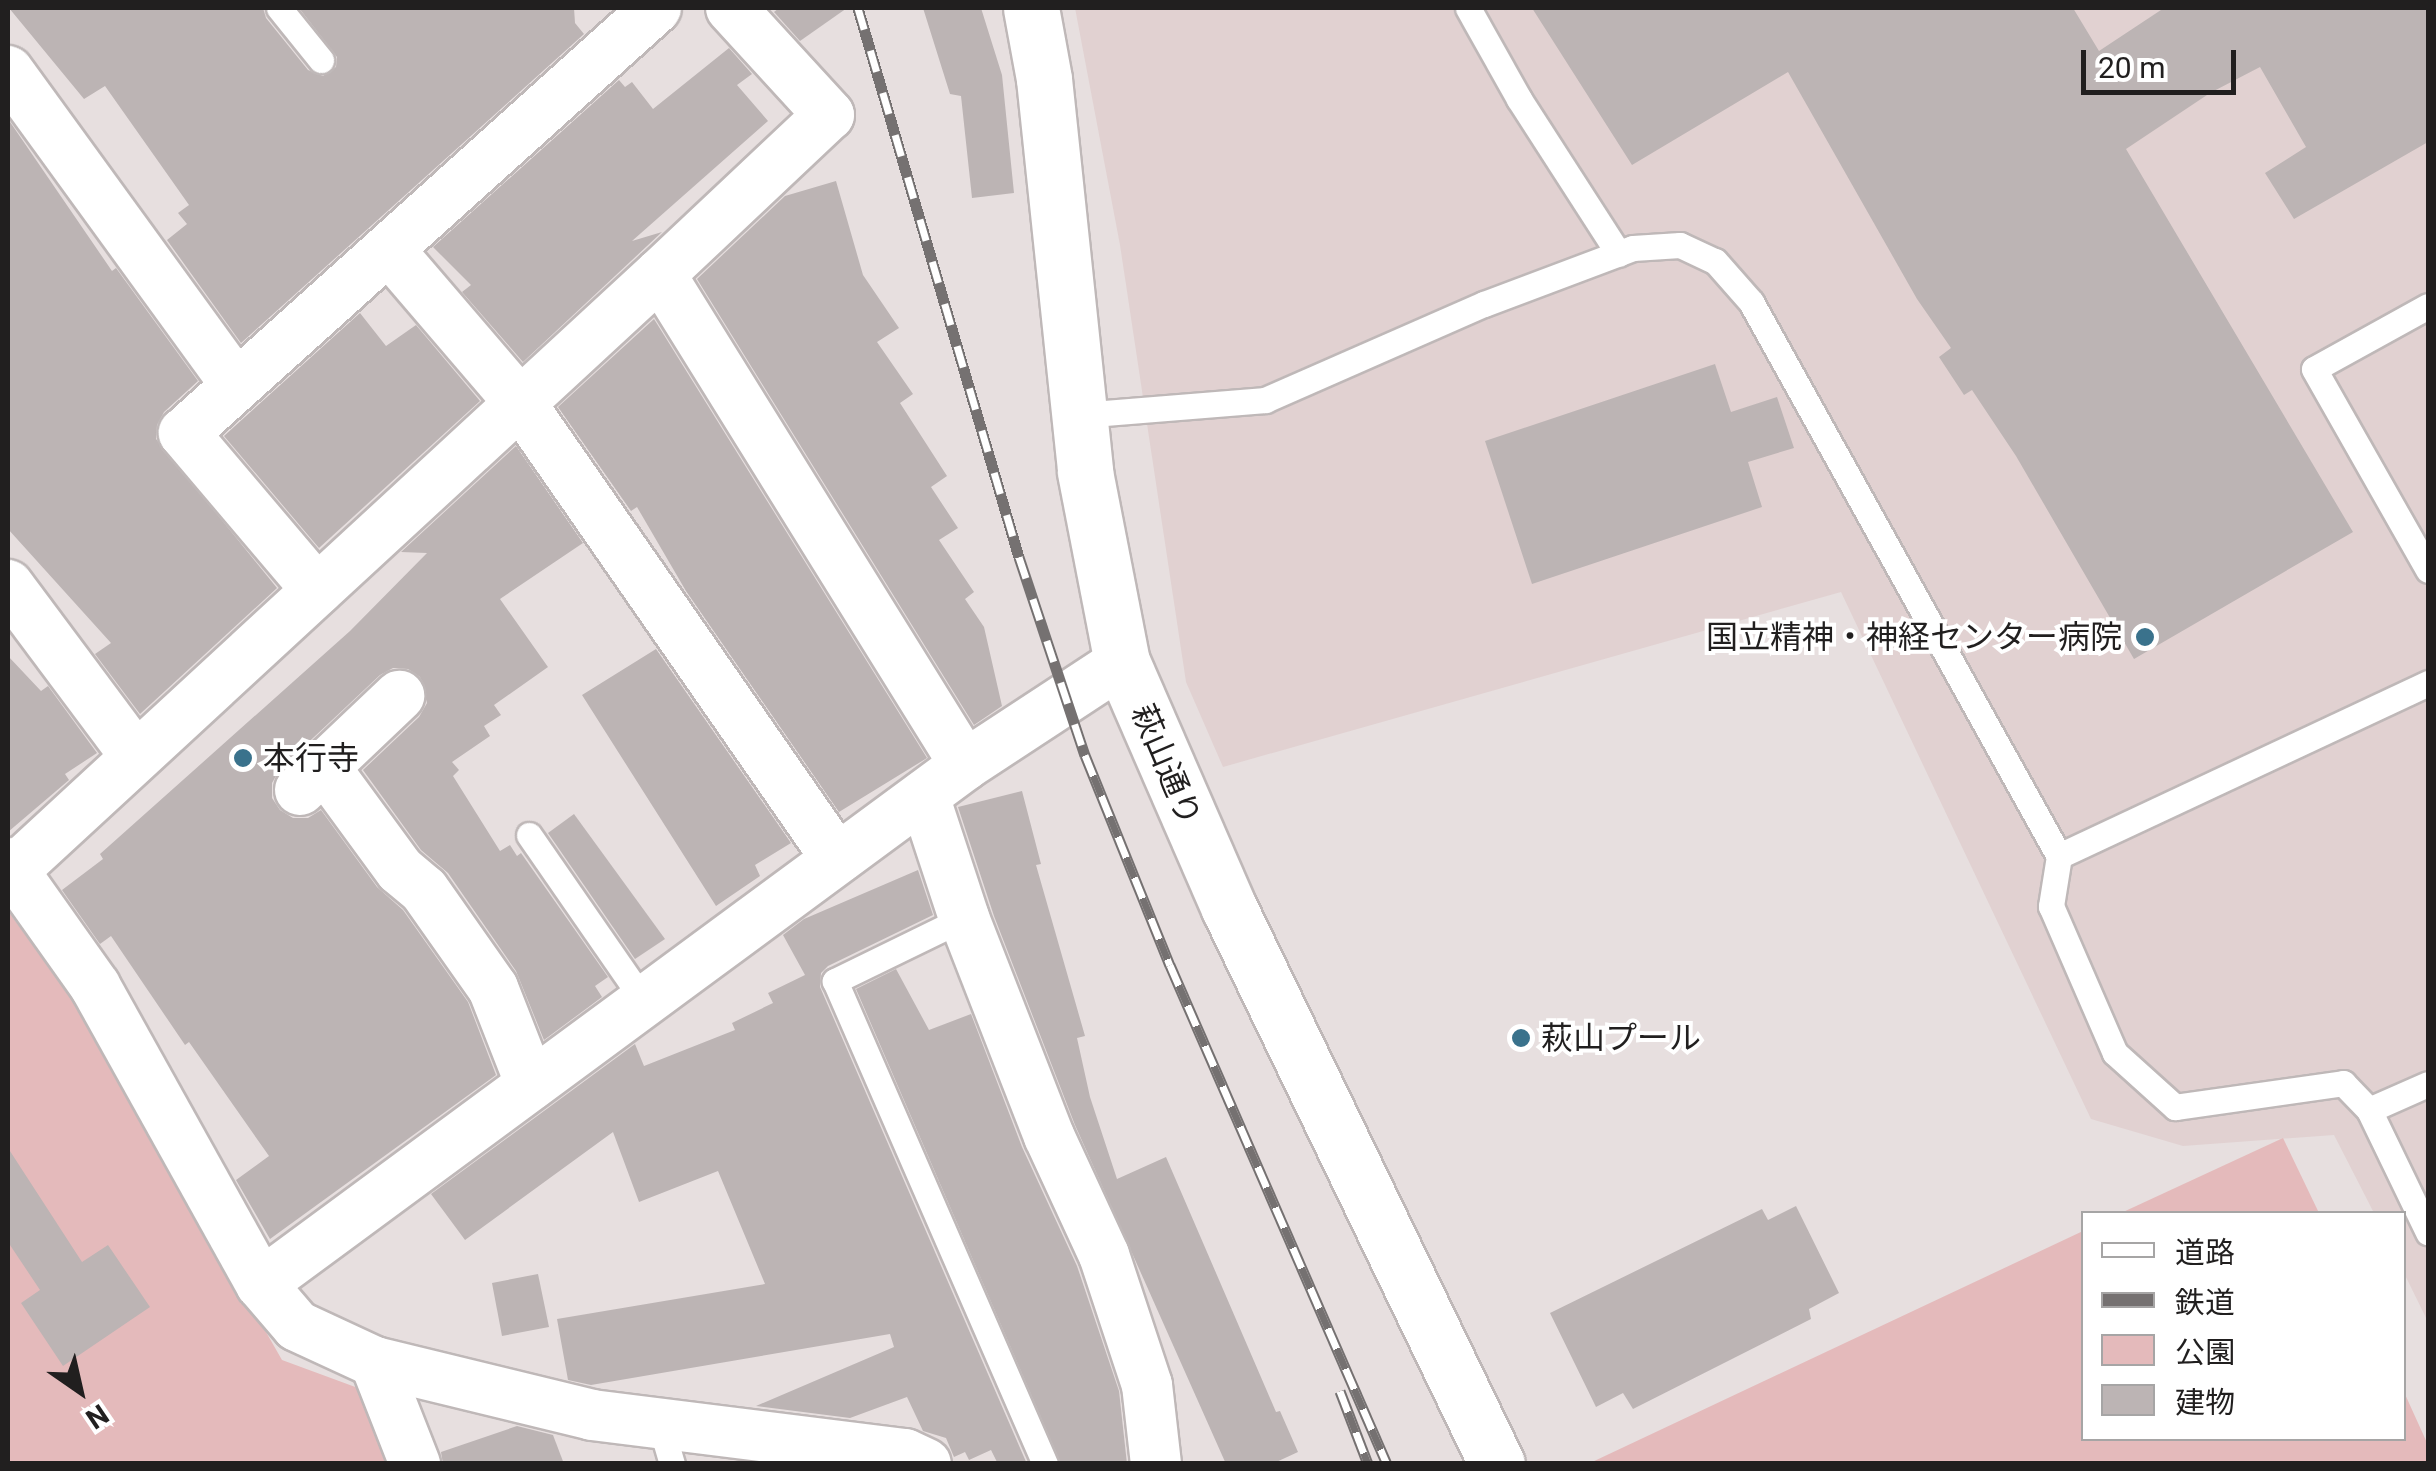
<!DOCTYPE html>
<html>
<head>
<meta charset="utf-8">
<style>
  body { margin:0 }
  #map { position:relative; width:2436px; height:1471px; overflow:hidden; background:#e7dfdf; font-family:Roboto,"Noto Sans JP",sans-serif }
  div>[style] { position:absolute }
  .built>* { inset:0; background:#e1d1d1 }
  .green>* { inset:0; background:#e4babb }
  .building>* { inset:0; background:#bcb4b4 }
  .roads { filter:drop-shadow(2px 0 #bfb8b8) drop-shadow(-2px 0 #bfb8b8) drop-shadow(0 2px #bfb8b8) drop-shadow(0 -2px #bfb8b8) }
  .service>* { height:25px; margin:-12.5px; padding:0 12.5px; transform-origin:12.5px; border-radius:12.5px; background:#fff }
  .minor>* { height:50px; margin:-25px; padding:0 25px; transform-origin:25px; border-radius:25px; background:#fff }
  .tertiary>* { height:55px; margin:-27.5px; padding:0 27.5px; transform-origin:27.5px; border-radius:27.5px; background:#fff }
  .rail>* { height:11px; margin-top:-5.5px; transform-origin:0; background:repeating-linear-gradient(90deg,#fff 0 22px,#757171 0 44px); box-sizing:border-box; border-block:2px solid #757171 }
  .dots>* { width:28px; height:28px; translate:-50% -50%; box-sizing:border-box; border:5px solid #fff; border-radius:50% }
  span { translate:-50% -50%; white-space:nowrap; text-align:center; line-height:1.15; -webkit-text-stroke:8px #fff; paint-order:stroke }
  .poi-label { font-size:32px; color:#211f1f }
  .right { translate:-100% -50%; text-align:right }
  .left { translate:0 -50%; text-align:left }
  .street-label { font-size:32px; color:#211f1f }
  .frame { position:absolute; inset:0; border:10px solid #211f1f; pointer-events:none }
  .legend { position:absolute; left:2081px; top:1211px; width:325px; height:230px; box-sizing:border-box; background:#fff; border:2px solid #a6a5a5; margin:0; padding:12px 18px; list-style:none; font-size:30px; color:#211f1f }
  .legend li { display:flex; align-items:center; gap:20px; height:50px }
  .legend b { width:50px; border:2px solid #a6a5a5 }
  .north { position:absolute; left:30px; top:1341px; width:100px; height:100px; -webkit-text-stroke:8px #fff; paint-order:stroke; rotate:146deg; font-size:28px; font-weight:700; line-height:40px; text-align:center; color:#211f1f }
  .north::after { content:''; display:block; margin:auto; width:35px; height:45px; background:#211f1f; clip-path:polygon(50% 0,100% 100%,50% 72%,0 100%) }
  .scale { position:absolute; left:2081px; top:50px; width:155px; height:45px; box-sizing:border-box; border:5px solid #211f1f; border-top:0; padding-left:12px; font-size:30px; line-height:35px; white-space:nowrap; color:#211f1f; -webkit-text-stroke:8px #fff; paint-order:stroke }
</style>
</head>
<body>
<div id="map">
  <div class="built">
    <i style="clip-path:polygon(1075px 8px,2428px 8px,2428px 1322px,2404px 1273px,2404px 1214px,2374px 1213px,2334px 1135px,2183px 1146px,2091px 1119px,1841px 592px,1223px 767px,1186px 682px,1120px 245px)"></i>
  </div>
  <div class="green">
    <i style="clip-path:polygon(8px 911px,84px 1014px,282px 1360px,377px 1395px,402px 1463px,8px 1463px)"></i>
    <i style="clip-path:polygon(2283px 1138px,2319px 1213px,2121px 1213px)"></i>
    <i style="clip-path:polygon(2083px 1231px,2084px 1438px,2404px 1438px,2404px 1392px,2428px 1445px,2428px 1463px,1590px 1463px)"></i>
  </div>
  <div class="building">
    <i style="clip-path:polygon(9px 8px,263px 8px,266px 18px,308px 70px,323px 76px,336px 67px,337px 57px,299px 8px,574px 8px,575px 23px,584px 34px,241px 343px,167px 240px,187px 224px,178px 213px,189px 205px,105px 86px,84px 99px)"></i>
    <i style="clip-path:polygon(779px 8px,847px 8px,800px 41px,774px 12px)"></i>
    <i style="clip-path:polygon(923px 8px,981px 8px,1002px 75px,1014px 193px,972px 198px,961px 96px,950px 94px)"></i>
    <i style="clip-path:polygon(1532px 8px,2073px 8px,2099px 51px,2164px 8px,2428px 8px,2428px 142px,2294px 219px,2265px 173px,2306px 147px,2260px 67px,2210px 93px,2126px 149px,2353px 532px,2134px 659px,2016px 456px,1972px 390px,1964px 395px,1939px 357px,1951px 348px,1917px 299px,1788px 72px,1632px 165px)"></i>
    <i style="clip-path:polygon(729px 48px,752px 74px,737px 85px,768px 121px,632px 241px,662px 232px,523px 362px,462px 292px,471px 285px,433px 247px,619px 80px,625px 87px,632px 82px,653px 109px)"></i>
    <i style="clip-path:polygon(8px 119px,112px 271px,116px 268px,198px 381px,164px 412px,157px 425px,156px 439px,277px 588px,140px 714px,95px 654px,111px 643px,8px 529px)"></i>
    <i style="clip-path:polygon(836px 181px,863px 275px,899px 328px,877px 342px,913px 394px,900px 403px,947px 476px,931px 487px,958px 528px,939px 540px,974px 592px,965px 599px,984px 627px,1002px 706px,974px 725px,697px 279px,785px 196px)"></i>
    <i style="clip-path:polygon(360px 313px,386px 346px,416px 325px,480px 401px,319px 548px,224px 436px)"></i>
    <i style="clip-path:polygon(654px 319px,927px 758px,839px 812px,686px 591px,637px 507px,631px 511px,558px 407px)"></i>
    <i style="clip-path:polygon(1715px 364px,1731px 412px,1777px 397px,1794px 448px,1748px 462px,1762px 507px,1532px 584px,1485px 441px)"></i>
    <i style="clip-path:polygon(516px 446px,583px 543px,500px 599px,548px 667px,494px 705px,501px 715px,484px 726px,490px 736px,452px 762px,459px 770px,453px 776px,500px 851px,510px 845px,517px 856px,521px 853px,608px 977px,595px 986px,602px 997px,544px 1040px,516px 971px,448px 873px,421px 850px,363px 770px,419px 717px,427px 703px,420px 677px,408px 669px,393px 668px,380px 675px,280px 769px,272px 783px,272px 798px,280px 810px,293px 818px,308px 818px,321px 810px,377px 887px,403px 910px,468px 1002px,496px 1075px,270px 1239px,236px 1180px,269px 1156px,189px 1042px,185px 1045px,111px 936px,100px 944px,62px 890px,103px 859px,100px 854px,350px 631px,427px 553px,401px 552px)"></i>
    <i style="clip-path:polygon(656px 649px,791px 843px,755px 865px,760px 876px,716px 906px,582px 695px)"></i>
    <i style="clip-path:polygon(8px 656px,41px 691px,48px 686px,97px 753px,65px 774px,69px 780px,8px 832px)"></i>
    <i style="clip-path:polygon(1022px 791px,1041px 864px,1036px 865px,1085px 1036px,1077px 1038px,1090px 1097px,1117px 1179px,1166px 1157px,1276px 1412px,1280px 1411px,1298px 1452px,1272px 1464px,1226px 1464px,1075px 1125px,994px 916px,958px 807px)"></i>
    <i style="clip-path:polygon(574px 814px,665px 939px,635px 959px,548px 833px)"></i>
    <i style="clip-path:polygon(918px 870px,933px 915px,828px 966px,821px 973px,820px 987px,1027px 1464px,998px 1464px,991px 1450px,969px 1460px,965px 1452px,954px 1457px,946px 1438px,923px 1431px,907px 1397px,850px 1418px,756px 1406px,894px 1347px,890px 1334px,591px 1385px,568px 1380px,557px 1319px,765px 1284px,718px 1171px,639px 1202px,613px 1132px,465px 1240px,431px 1194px,635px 1044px,644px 1066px,735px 1030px,732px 1023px,773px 1003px,768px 993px,805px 975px,783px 935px,804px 919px)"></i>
    <i style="clip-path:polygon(896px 969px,929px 1030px,971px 1014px,1022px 1147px,1077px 1266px,1119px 1391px,1127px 1464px,1061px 1464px,856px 989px)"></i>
    <i style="clip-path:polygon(8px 1148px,82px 1262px,108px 1245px,150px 1307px,63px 1366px,21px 1303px,40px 1290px,8px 1242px)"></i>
    <i style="clip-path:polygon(1796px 1206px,1839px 1293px,1809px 1309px,1811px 1319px,1633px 1409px,1623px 1393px,1596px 1407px,1550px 1313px,1762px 1209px,1768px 1220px)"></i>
    <i style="clip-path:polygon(538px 1274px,549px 1327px,502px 1336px,492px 1283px)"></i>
    <i style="clip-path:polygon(517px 1426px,553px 1435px,564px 1464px,443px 1464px,441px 1452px)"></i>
  </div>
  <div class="roads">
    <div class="service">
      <i style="left:279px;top:8px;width:67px;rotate:51.1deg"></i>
      <i style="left:1468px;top:8px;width:104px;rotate:60.7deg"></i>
      <i style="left:1519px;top:99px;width:184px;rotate:57.2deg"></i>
      <i style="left:2428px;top:306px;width:130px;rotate:151.1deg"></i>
      <i style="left:2314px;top:369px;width:231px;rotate:60.4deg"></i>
      <i style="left:1080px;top:415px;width:186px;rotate:-4.6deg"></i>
      <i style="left:1265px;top:400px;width:239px;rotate:-23.7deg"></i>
      <i style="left:1484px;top:304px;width:159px;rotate:-20.6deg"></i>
      <i style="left:1633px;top:248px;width:47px;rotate:-3.7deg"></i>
      <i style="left:1680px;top:245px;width:38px;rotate:25deg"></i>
      <i style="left:1715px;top:261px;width:55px;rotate:48.7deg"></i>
      <i style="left:1751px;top:302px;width:634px;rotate:60.93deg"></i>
      <i style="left:2059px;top:856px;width:51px;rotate:99.1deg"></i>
      <i style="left:2051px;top:906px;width:160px;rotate:66.5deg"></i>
      <i style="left:2115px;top:1053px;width:81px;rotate:42deg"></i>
      <i style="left:2175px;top:1107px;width:170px;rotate:-8.1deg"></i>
      <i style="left:2343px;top:1083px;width:37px;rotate:46deg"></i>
      <i style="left:2369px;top:1110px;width:136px;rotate:64.2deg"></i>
      <i style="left:529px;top:835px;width:202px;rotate:55.3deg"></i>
      <i style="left:2059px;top:856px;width:408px;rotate:-25.1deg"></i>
      <i style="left:964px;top:918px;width:144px;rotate:154deg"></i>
      <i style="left:835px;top:981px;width:527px;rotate:66.5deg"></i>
      <i style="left:2369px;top:1110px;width:64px;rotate:-23.8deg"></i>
      <i style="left:660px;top:1423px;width:43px;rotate:73.7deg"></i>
    </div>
    <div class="minor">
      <i style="left:8px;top:71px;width:386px;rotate:54deg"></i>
      <i style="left:389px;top:250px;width:203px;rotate:49.4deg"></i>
      <i style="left:521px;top:404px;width:554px;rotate:55.22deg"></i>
      <i style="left:660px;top:274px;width:232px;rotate:-43.3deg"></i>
      <i style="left:829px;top:115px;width:145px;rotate:-132.5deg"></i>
      <i style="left:8px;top:585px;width:214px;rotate:53.3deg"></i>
      <i style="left:317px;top:590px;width:206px;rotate:-130.3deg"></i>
      <i style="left:184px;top:433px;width:635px;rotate:-42deg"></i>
      <i style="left:326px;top:769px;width:125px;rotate:53.8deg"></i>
      <i style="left:400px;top:870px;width:31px;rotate:40deg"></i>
      <i style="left:424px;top:890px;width:120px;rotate:54.9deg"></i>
      <i style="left:493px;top:988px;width:104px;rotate:68.6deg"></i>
      <i style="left:300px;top:790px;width:137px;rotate:-43.5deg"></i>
      <i style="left:924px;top:796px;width:128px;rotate:71.8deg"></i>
      <i style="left:964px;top:918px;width:234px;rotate:68.7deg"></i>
      <i style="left:1049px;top:1136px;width:131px;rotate:65.2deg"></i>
      <i style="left:1104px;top:1255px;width:137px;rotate:71.7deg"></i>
      <i style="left:1147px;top:1385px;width:80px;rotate:83.5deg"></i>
      <i style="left:8px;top:863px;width:151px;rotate:54.7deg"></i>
      <i style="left:95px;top:986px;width:341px;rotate:60.9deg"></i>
      <i style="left:261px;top:1284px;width:55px;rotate:49.4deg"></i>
      <i style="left:297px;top:1326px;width:86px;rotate:24.8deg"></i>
      <i style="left:375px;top:1362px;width:110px;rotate:68.6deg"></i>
      <i style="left:13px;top:871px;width:880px;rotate:-42.7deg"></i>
      <i style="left:660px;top:274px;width:578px;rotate:58.15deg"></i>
      <i style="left:261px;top:1284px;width:875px;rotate:-36.4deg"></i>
      <i style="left:965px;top:765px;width:188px;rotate:-33.3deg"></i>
      <i style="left:375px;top:1362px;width:223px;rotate:13.7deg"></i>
      <i style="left:592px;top:1415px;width:315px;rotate:7.1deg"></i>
      <i style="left:905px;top:1454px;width:23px;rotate:25deg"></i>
    </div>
    <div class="tertiary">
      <i style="left:1031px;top:8px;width:72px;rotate:79.6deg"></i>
      <i style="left:1044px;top:79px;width:395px;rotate:84deg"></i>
      <i style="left:1085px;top:472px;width:194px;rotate:79deg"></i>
      <i style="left:1122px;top:662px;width:268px;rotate:66.5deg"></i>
      <i style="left:1229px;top:908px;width:617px;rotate:64.27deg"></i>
    </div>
  </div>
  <div class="rail">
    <i style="left:858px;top:8px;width:572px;rotate:73.66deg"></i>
    <i style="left:1019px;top:557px;width:209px;rotate:71.6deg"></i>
    <i style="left:1085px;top:755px;width:227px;rotate:68deg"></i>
    <i style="left:1170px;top:965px;width:544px;rotate:66.5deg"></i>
    <i style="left:1340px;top:1391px;width:78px;rotate:69deg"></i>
  </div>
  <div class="dots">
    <i style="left:2145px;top:637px;background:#3a728c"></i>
    <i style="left:243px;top:758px;background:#3a728c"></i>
    <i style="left:1521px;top:1038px;background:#3a728c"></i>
  </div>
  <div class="poi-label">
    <span class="right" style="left:2122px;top:637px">国立精神・神経センター病院</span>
    <span class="left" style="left:263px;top:758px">本行寺</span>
    <span class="left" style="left:1541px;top:1038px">萩山プール</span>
  </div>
  <div class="street-label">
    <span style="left:1166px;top:765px;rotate:67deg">萩山通り</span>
  </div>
  <div class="frame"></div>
  <ul class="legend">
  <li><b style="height:12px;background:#fff"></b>道路</li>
  <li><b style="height:12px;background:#757171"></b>鉄道</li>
  <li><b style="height:28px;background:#e4babb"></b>公園</li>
  <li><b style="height:28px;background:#bcb4b4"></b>建物</li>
  </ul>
  <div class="north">N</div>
  <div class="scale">20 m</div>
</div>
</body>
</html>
